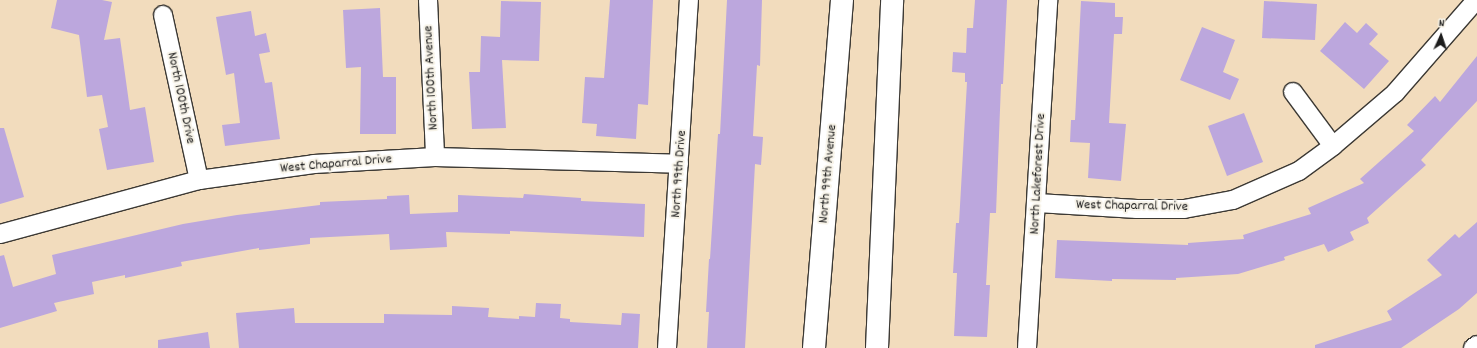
<!DOCTYPE html>
<html>
<head>
<meta charset="utf-8">
<style>
  body { margin:0 }
  #map { position:relative; width:1477px; height:348px; overflow:hidden; background:#f2dcbd; font-family:Dekko,sans-serif }
  div>[style] { position:absolute }
  .building>* { inset:0; background:#bca7dd }
  .roads { filter:drop-shadow(1px 0 #3c3934) drop-shadow(-1px 0 #3c3934) drop-shadow(0 1px #3c3934) drop-shadow(0 -1px #3c3934) }
  .street>* { height:18px; margin:-9px; padding:0 9px; transform-origin:9px; border-radius:9px; background:#fff }
  .secondary>* { height:22px; margin:-11px; padding:0 11px; transform-origin:11px; border-radius:11px; background:#fff }
  span { translate:-50% -50%; white-space:nowrap; text-align:center; line-height:1.15; -webkit-text-stroke:4px #f7f3e8; paint-order:stroke }
  .street-label { font-size:14px; color:#1c1c1c }
  .north { position:absolute; left:1421px; top:16px; width:40px; height:40px; -webkit-text-stroke:3px #f7f3e8; paint-order:stroke; rotate:3deg; font-size:11px; font-weight:700; line-height:16px; text-align:center; color:#1c1c1c }
  .north::after { content:''; display:block; margin:auto; width:14px; height:18px; background:#1c1c1c; clip-path:polygon(50% 0,100% 100%,50% 72%,0 100%) }
</style>
</head>
<body>
<div id="map">
  <div class="building">
    <i style="clip-path:polygon(57px 0,102px 0,112px 2px,104px 40px,120px 38px,130px 110px,145px 107px,154px 162px,107px 170px,99px 129px,108px 127px,102px 95px,87px 97px,79px 35px,51px 28px)"></i>
    <i style="clip-path:polygon(610px 0,653px 0,648px 105px,638px 104px,636px 139px,596px 136px,597px 124px,582px 123px,585px 77px,604px 78px)"></i>
    <i style="clip-path:polygon(727px 0,762px 0,760px 66px,757px 65px,753px 136px,763px 137px,761px 165px,755px 164px,745px 348px,707px 348px,709px 312px,706px 312px,709px 259px,710px 259px,718px 134px,720px 134px)"></i>
    <i style="clip-path:polygon(975px 0,1007px 0,1003px 84px,1001px 84px,996px 213px,990px 213px,986px 285px,990px 285px,987px 337px,954px 336px,957px 273px,953px 273px,956px 223px,959px 223px,967px 82px,965px 82px,965px 73px,952px 72px,953px 52px,966px 53px,967px 28px,973px 28px)"></i>
    <i style="clip-path:polygon(501px 1px,541px 2px,539px 61px,502px 60px,506px 128px,472px 129px,469px 72px,480px 72px,481px 36px,500px 37px)"></i>
    <i style="clip-path:polygon(1081px 1px,1115px 3px,1115px 17px,1123px 17px,1122px 34px,1114px 34px,1109px 123px,1126px 124px,1121px 181px,1088px 178px,1090px 143px,1070px 142px,1071px 120px,1075px 120px)"></i>
    <i style="clip-path:polygon(1264px 1px,1317px 4px,1315px 40px,1262px 38px)"></i>
    <i style="clip-path:polygon(380px 8px,383px 77px,396px 77px,396px 134px,360px 134px,361px 67px,346px 68px,343px 10px)"></i>
    <i style="clip-path:polygon(251px 11px,255px 36px,266px 33px,270px 52px,259px 54px,265px 83px,272px 82px,280px 139px,225px 146px,222px 125px,240px 123px,234px 73px,226px 75px,216px 17px)"></i>
    <i style="clip-path:polygon(1345px 22px,1357px 33px,1366px 23px,1378px 34px,1369px 44px,1389px 61px,1364px 89px,1320px 51px)"></i>
    <i style="clip-path:polygon(1202px 27px,1235px 40px,1223px 72px,1239px 79px,1230px 100px,1180px 80px)"></i>
    <i style="clip-path:polygon(1477px 56px,1477px 101px,1421px 160px,1426px 165px,1367px 218px,1369px 223px,1350px 232px,1354px 240px,1328px 252px,1324px 244px,1284px 257px,1285px 260px,1238px 274px,1176px 278px,1176px 280px,1112px 279px,1112px 281px,1055px 278px,1057px 240px,1188px 245px,1188px 243px,1244px 239px,1243px 235px,1311px 214px,1308px 208px,1364px 183px,1360px 179px,1414px 131px,1407px 125px,1435px 96px,1440px 102px)"></i>
    <i style="clip-path:polygon(1244px 113px,1263px 162px,1227px 176px,1208px 126px)"></i>
    <i style="clip-path:polygon(0 128px,4px 128px,24px 197px,0 204px)"></i>
    <i style="clip-path:polygon(524px 194px,581px 198px,581px 201px,645px 204px,644px 237px,510px 231px,510px 234px,446px 232px,447px 247px,390px 250px,389px 234px,310px 238px,310px 244px,259px 250px,259px 248px,181px 262px,182px 266px,125px 278px,125px 275px,92px 282px,94px 294px,54px 303px,57px 311px,0 328px,0 256px,4px 255px,13px 287px,56px 274px,52px 255px,183px 224px,237px 215px,320px 205px,320px 202px,387px 199px,387px 196px,409px 195px,410px 214px,458px 212px,458px 195px,523px 198px)"></i>
    <i style="clip-path:polygon(1477px 222px,1477px 293px,1459px 309px,1401px 348px,1315px 348px,1315px 345px,1392px 320px,1387px 311px,1442px 275px,1427px 260px,1455px 234px,1459px 238px)"></i>
    <i style="clip-path:polygon(536px 303px,561px 304px,560px 318px,570px 319px,570px 322px,621px 325px,622px 313px,640px 314px,638px 348px,239px 348px,236px 313px,294px 308px,295px 323px,384px 323px,384px 314px,452px 315px,452px 306px,489px 308px,488px 317px,519px 319px,519px 316px,535px 317px)"></i>
    <i style="clip-path:polygon(208px 332px,210px 348px,158px 348px,158px 340px)"></i>
  </div>
  <div class="roads">
    <div class="street">
      <i style="left:428px;top:0;width:157px;rotate:87.4deg"></i>
      <i style="left:163px;top:15px;width:169px;rotate:77.7deg"></i>
      <i style="left:1293px;top:92px;width:67px;rotate:53.5deg"></i>
      <i style="left:1037px;top:203px;width:100px;rotate:3.4deg"></i>
      <i style="left:1137px;top:209px;width:47px"></i>
      <i style="left:1184px;top:209px;width:50px;rotate:-10.4deg"></i>
      <i style="left:1233px;top:200px;width:72px;rotate:-23.7deg"></i>
      <i style="left:1299px;top:171px;width:42px;rotate:-36.3deg"></i>
      <i style="left:1333px;top:146px;width:82px;rotate:-40.5deg"></i>
      <i style="left:1395px;top:93px;width:123px;rotate:-48.9deg"></i>
      <i style="left:0;top:234px;width:206px;rotate:-15.2deg"></i>
      <i style="left:199px;top:180px;width:116px;rotate:-7.9deg"></i>
      <i style="left:314px;top:164px;width:121px;rotate:-3.3deg"></i>
      <i style="left:435px;top:157px;width:244px;rotate:1.6deg"></i>
      <i style="left:667px;top:348px;width:349px;rotate:-86.4deg"></i>
      <i style="left:1027px;top:348px;width:349px;rotate:-86.5deg"></i>
      <i style="left:1473px;top:348px;width:5px;rotate:-37deg"></i>
    </div>
    <div class="secondary">
      <i style="left:814px;top:348px;width:349px;rotate:-85.4deg"></i>
      <i style="left:877px;top:348px;width:348px;rotate:-87.5deg"></i>
    </div>
  </div>
  <div class="street-label">
    <span style="left:431px;top:78px;rotate:-93deg">North 100th Avenue</span>
    <span style="left:181px;top:98px;rotate:78deg">North 100th Drive</span>
    <span style="left:336px;top:164px;rotate:-5deg">West Chaparral Drive</span>
    <span style="left:679px;top:174px;rotate:-86deg">North 99th Drive</span>
    <span style="left:828px;top:174px;rotate:-85deg">North 99th Avenue</span>
    <span style="left:1038px;top:174px;rotate:-87deg">North Lakeforest Drive</span>
    <span style="left:1132px;top:206px;rotate:1deg">West Chaparral Drive</span>
  </div>
  <div class="north">N</div>
</div>
</body>
</html>
